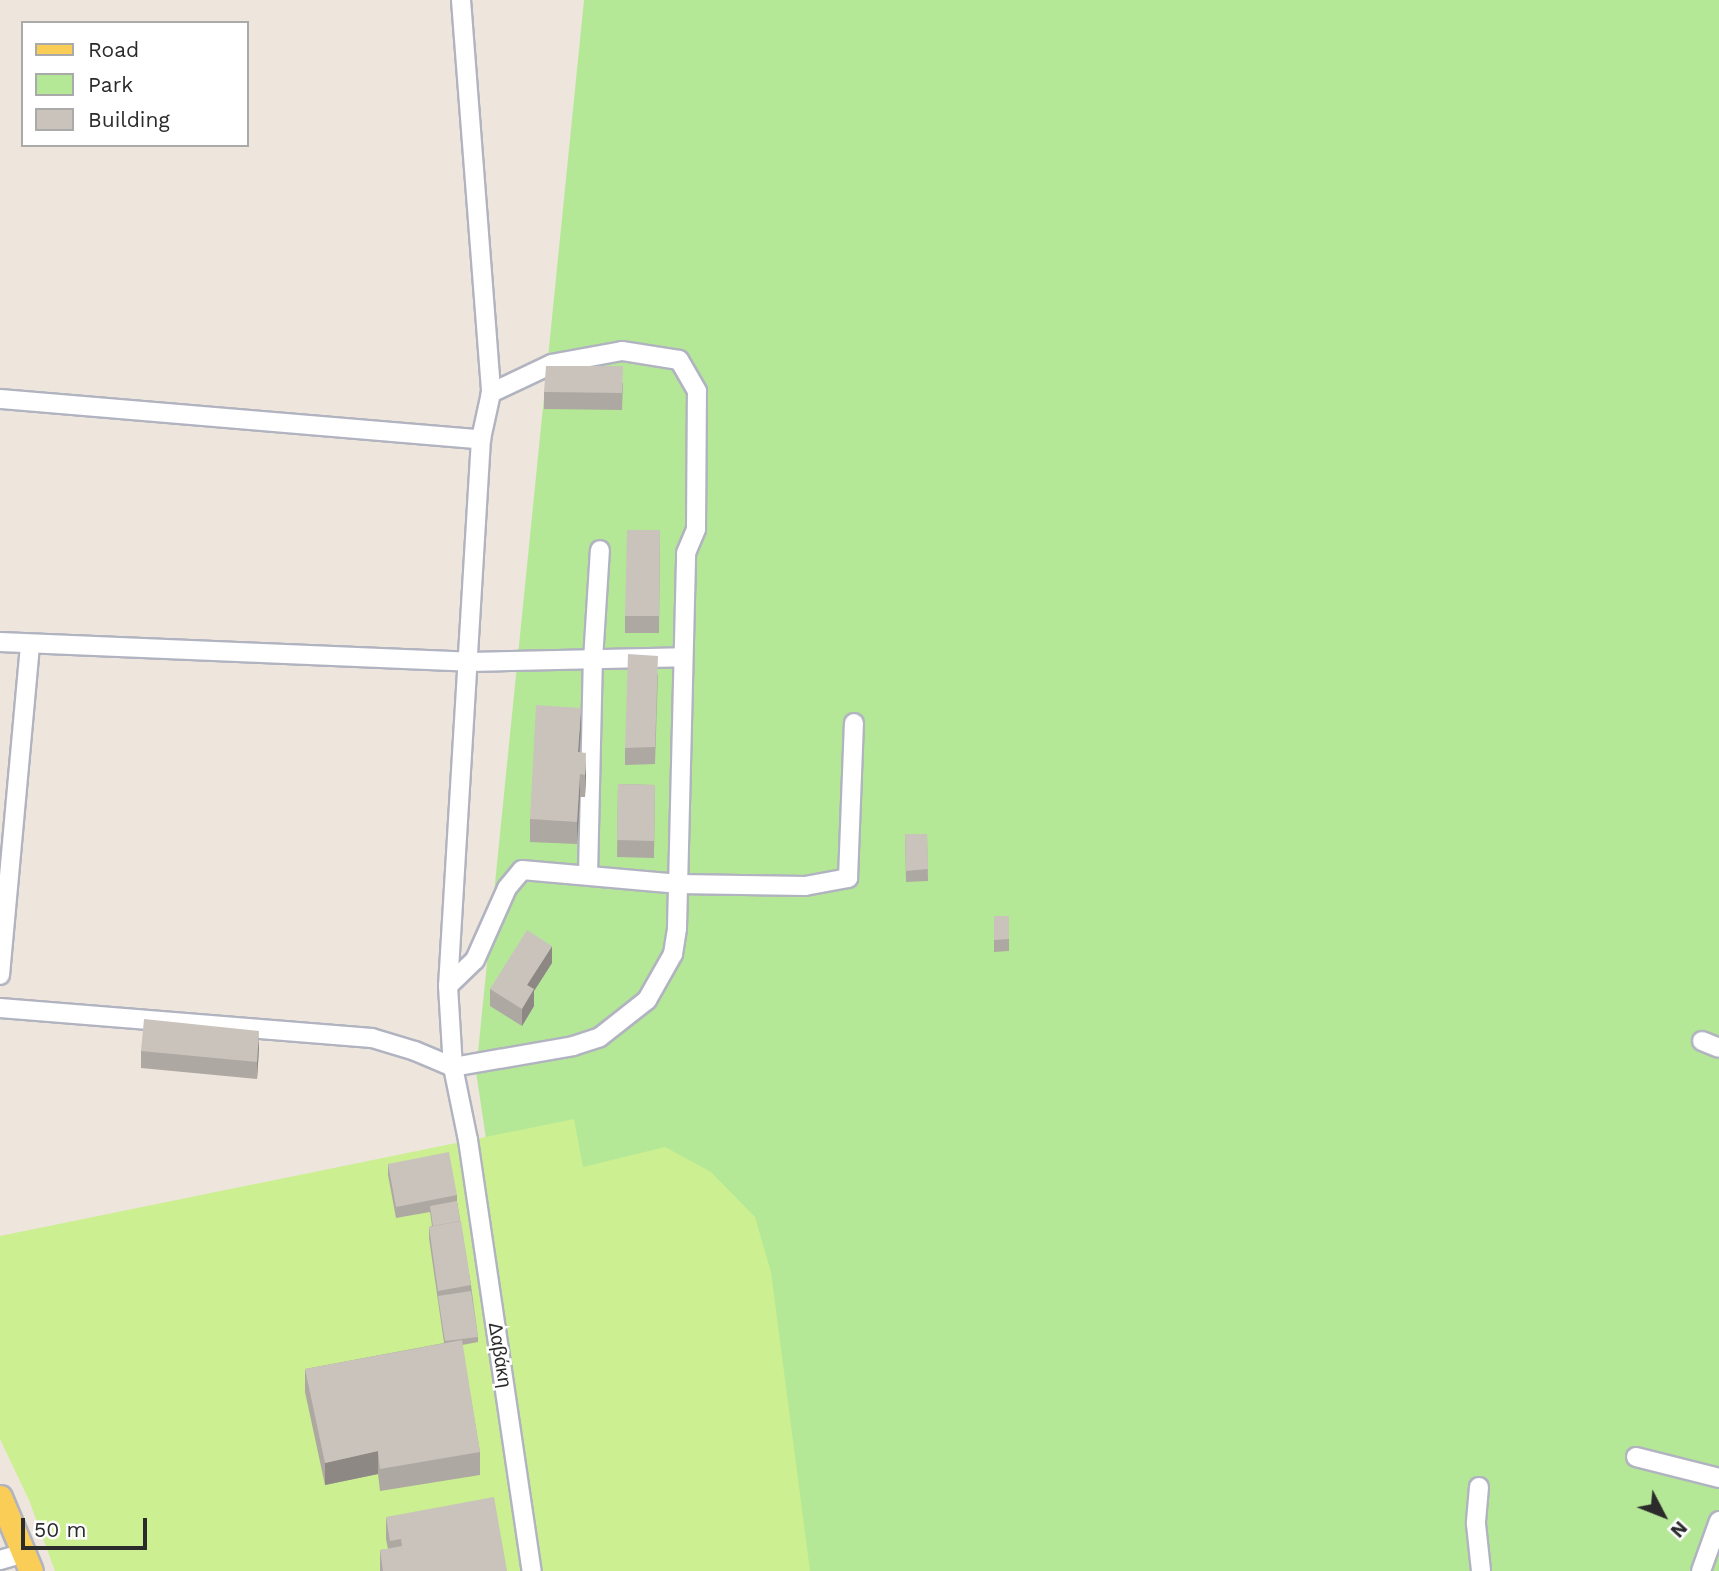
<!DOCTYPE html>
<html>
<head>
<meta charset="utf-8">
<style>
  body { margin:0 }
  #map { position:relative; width:1719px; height:1571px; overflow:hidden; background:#eee6dd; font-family:"Work Sans",sans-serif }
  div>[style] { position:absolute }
  .green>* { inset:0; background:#b5e896 }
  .pitch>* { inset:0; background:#cbef91 }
  .roads { filter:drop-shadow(2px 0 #b1b4c0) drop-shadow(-2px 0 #b1b4c0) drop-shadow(0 2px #b1b4c0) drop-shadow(0 -2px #b1b4c0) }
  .minor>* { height:18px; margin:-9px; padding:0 9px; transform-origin:9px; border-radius:9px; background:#fff }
  .major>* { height:23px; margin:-11.5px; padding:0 11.5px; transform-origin:11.5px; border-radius:11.5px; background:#f9cd56 }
  .wall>* { inset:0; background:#ada8a2 }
  .shaded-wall>* { inset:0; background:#8d8884 }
  .building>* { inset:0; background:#c9c3bc }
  span { translate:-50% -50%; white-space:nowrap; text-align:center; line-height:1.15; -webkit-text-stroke:5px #fff; paint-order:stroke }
  .street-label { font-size:19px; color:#2b2b2b }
  .legend { position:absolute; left:21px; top:21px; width:228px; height:126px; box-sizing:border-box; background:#fff; border:2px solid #aaa; margin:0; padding:9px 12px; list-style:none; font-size:21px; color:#2b2b2b }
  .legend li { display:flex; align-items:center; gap:14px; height:35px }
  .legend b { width:35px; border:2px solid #aaa }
  .north { position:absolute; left:1628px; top:1480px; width:70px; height:70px; -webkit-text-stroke:5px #fff; paint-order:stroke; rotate:132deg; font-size:19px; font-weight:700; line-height:28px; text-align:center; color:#2b2b2b }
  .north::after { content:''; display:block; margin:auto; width:24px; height:32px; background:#2b2b2b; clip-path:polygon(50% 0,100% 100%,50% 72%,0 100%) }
  .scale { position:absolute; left:21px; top:1518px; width:126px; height:32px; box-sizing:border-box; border:4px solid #2b2b2b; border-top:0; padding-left:9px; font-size:21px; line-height:24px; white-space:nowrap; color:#2b2b2b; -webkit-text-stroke:5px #fff; paint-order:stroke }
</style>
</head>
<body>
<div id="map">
  <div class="green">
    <i style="clip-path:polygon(584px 0,1719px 0,1719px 1571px,551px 1571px,476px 1072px)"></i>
  </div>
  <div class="pitch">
    <i style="clip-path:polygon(574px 1119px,583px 1167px,665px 1147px,711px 1172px,755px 1217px,771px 1272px,810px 1571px,55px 1571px,29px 1500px,0 1439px,0 1236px)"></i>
  </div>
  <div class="roads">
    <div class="minor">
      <i style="left:461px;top:0;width:394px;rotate:85.6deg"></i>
      <i style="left:491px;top:393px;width:47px;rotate:102.3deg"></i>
      <i style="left:481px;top:439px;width:548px;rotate:93.45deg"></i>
      <i style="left:448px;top:986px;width:81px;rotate:86.5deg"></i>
      <i style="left:453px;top:1067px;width:75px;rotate:78.4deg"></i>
      <i style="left:468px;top:1140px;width:436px;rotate:81.6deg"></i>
      <i style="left:0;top:399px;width:483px;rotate:4.8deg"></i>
      <i style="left:0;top:642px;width:470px;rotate:2.4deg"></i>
      <i style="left:470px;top:662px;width:213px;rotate:-1.3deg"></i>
      <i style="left:588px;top:875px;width:215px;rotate:-88.7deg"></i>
      <i style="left:593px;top:660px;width:110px;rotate:-86.4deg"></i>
      <i style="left:0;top:975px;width:331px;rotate:-84.8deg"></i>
      <i style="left:448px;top:986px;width:37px;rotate:-44deg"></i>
      <i style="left:475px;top:960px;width:79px;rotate:-66deg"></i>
      <i style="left:507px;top:888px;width:23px;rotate:-50deg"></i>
      <i style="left:522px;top:870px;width:158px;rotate:5.1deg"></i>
      <i style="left:679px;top:884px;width:126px;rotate:0.9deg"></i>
      <i style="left:805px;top:886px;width:44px;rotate:-10.5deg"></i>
      <i style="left:848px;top:878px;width:155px;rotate:-87.8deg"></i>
      <i style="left:0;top:1008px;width:373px;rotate:4.6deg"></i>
      <i style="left:372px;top:1038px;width:45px;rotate:16.8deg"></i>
      <i style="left:415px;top:1051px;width:41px;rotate:22.8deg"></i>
      <i style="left:453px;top:1067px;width:122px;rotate:-9.9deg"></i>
      <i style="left:573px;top:1046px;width:28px;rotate:-18deg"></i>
      <i style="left:600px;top:1037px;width:60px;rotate:-38.2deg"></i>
      <i style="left:647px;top:1000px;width:53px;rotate:-60.5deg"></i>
      <i style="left:673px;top:954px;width:26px;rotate:-81deg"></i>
      <i style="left:677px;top:928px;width:375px;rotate:-88.6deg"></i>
      <i style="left:686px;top:553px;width:26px;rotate:-67deg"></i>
      <i style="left:696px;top:529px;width:138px;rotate:-89.6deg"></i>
      <i style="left:697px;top:391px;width:36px;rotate:-120deg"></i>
      <i style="left:679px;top:360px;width:58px;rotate:-171deg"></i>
      <i style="left:622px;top:351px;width:71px;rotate:169.5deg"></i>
      <i style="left:552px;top:364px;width:68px;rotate:154.6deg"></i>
      <i style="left:1702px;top:1041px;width:18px;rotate:22deg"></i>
      <i style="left:1636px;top:1457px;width:86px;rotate:14.2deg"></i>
      <i style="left:1479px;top:1487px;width:37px;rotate:95deg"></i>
      <i style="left:1476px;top:1524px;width:47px;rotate:83.9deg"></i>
      <i style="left:0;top:1560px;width:25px;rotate:-16deg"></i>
      <i style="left:1701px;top:1571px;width:53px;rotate:-70.2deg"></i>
    </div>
    <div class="major">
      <i style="left:0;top:1497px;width:80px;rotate:67.3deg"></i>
    </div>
  </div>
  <div class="wall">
    <i style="clip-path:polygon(623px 383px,622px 410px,544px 409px,544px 392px)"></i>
    <i style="clip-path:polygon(660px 530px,659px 633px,625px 633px,625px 616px)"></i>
    <i style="clip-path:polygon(658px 673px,655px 764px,625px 765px,625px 748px)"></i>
    <i style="clip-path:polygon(581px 730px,579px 752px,586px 775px,585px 797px,580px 797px,577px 844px,530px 842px,530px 819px)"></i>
    <i style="clip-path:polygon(618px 784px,655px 785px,654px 858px,617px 857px)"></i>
    <i style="clip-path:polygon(905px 834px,927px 834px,928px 881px,906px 882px)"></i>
    <i style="clip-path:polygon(994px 916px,1009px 916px,1009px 951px,994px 952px)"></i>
    <i style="clip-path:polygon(552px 963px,534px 991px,534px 1006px,522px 1026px,490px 1006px,490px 989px)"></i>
    <i style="clip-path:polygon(259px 1048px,257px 1079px,141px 1068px,141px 1051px)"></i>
    <i style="clip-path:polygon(388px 1164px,457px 1195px,457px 1201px,471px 1285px,478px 1337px,478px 1342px,462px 1345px,480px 1452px,480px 1475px,380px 1491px,378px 1474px,325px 1485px,305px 1392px,305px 1369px,444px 1343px,429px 1238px,429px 1227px,432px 1226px,430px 1212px,396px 1218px,388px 1175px)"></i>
    <i style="clip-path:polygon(386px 1517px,507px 1571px,380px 1571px,380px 1550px,388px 1549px,386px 1539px)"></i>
  </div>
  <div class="shaded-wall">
    <i style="clip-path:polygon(581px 708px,581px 730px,578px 775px,578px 752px)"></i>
    <i style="clip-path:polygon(586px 753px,586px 775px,585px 797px,585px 775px)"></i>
    <i style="clip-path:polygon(580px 774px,580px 797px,577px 844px,577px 822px)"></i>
    <i style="clip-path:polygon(552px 946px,552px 963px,534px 991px,534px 1006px,522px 1026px,522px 1009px,527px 985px)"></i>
    <i style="clip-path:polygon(259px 1031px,259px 1048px,257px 1079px,257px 1062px)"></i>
    <i style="clip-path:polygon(378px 1451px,378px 1474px,325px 1485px,325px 1463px)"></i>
  </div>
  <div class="building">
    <i style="clip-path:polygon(546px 366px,623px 366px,622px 393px,544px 392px)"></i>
    <i style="clip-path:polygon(627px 530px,660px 530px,659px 616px,625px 616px)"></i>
    <i style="clip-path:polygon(628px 654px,658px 656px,655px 747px,625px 748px)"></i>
    <i style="clip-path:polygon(536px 705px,581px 708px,578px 752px,586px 753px,585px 775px,580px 774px,577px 822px,530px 819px)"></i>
    <i style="clip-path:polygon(618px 784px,655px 785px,654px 841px,617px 840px)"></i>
    <i style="clip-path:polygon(905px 834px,927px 834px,928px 869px,906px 871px)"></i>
    <i style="clip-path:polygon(994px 916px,1009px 916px,1009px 939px,994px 940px)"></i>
    <i style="clip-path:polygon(527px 930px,552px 946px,527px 985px,534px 989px,522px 1009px,490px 989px)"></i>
    <i style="clip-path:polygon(144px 1019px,259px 1031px,257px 1062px,141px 1051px)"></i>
    <i style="clip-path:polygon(449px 1152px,457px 1195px,396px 1207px,388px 1164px)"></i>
    <i style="clip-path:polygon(457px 1201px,460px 1221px,433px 1226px,430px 1206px)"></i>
    <i style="clip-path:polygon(461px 1221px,471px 1285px,438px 1291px,429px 1227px)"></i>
    <i style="clip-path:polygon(471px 1291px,478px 1337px,445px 1341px,438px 1296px)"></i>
    <i style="clip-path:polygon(462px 1340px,480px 1452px,380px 1469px,378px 1451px,325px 1463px,305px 1369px)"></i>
    <i style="clip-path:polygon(494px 1497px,507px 1571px,383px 1571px,380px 1550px,402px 1546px,401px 1539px,390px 1541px,386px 1517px)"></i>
  </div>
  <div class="street-label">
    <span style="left:500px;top:1355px;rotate:81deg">Δαβάκη</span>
  </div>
  <ul class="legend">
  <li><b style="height:9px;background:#f9cd56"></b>Road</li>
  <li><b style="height:19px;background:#b5e896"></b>Park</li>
  <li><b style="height:19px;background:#c9c3bc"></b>Building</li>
  </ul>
  <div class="north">N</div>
  <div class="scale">50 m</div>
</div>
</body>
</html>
